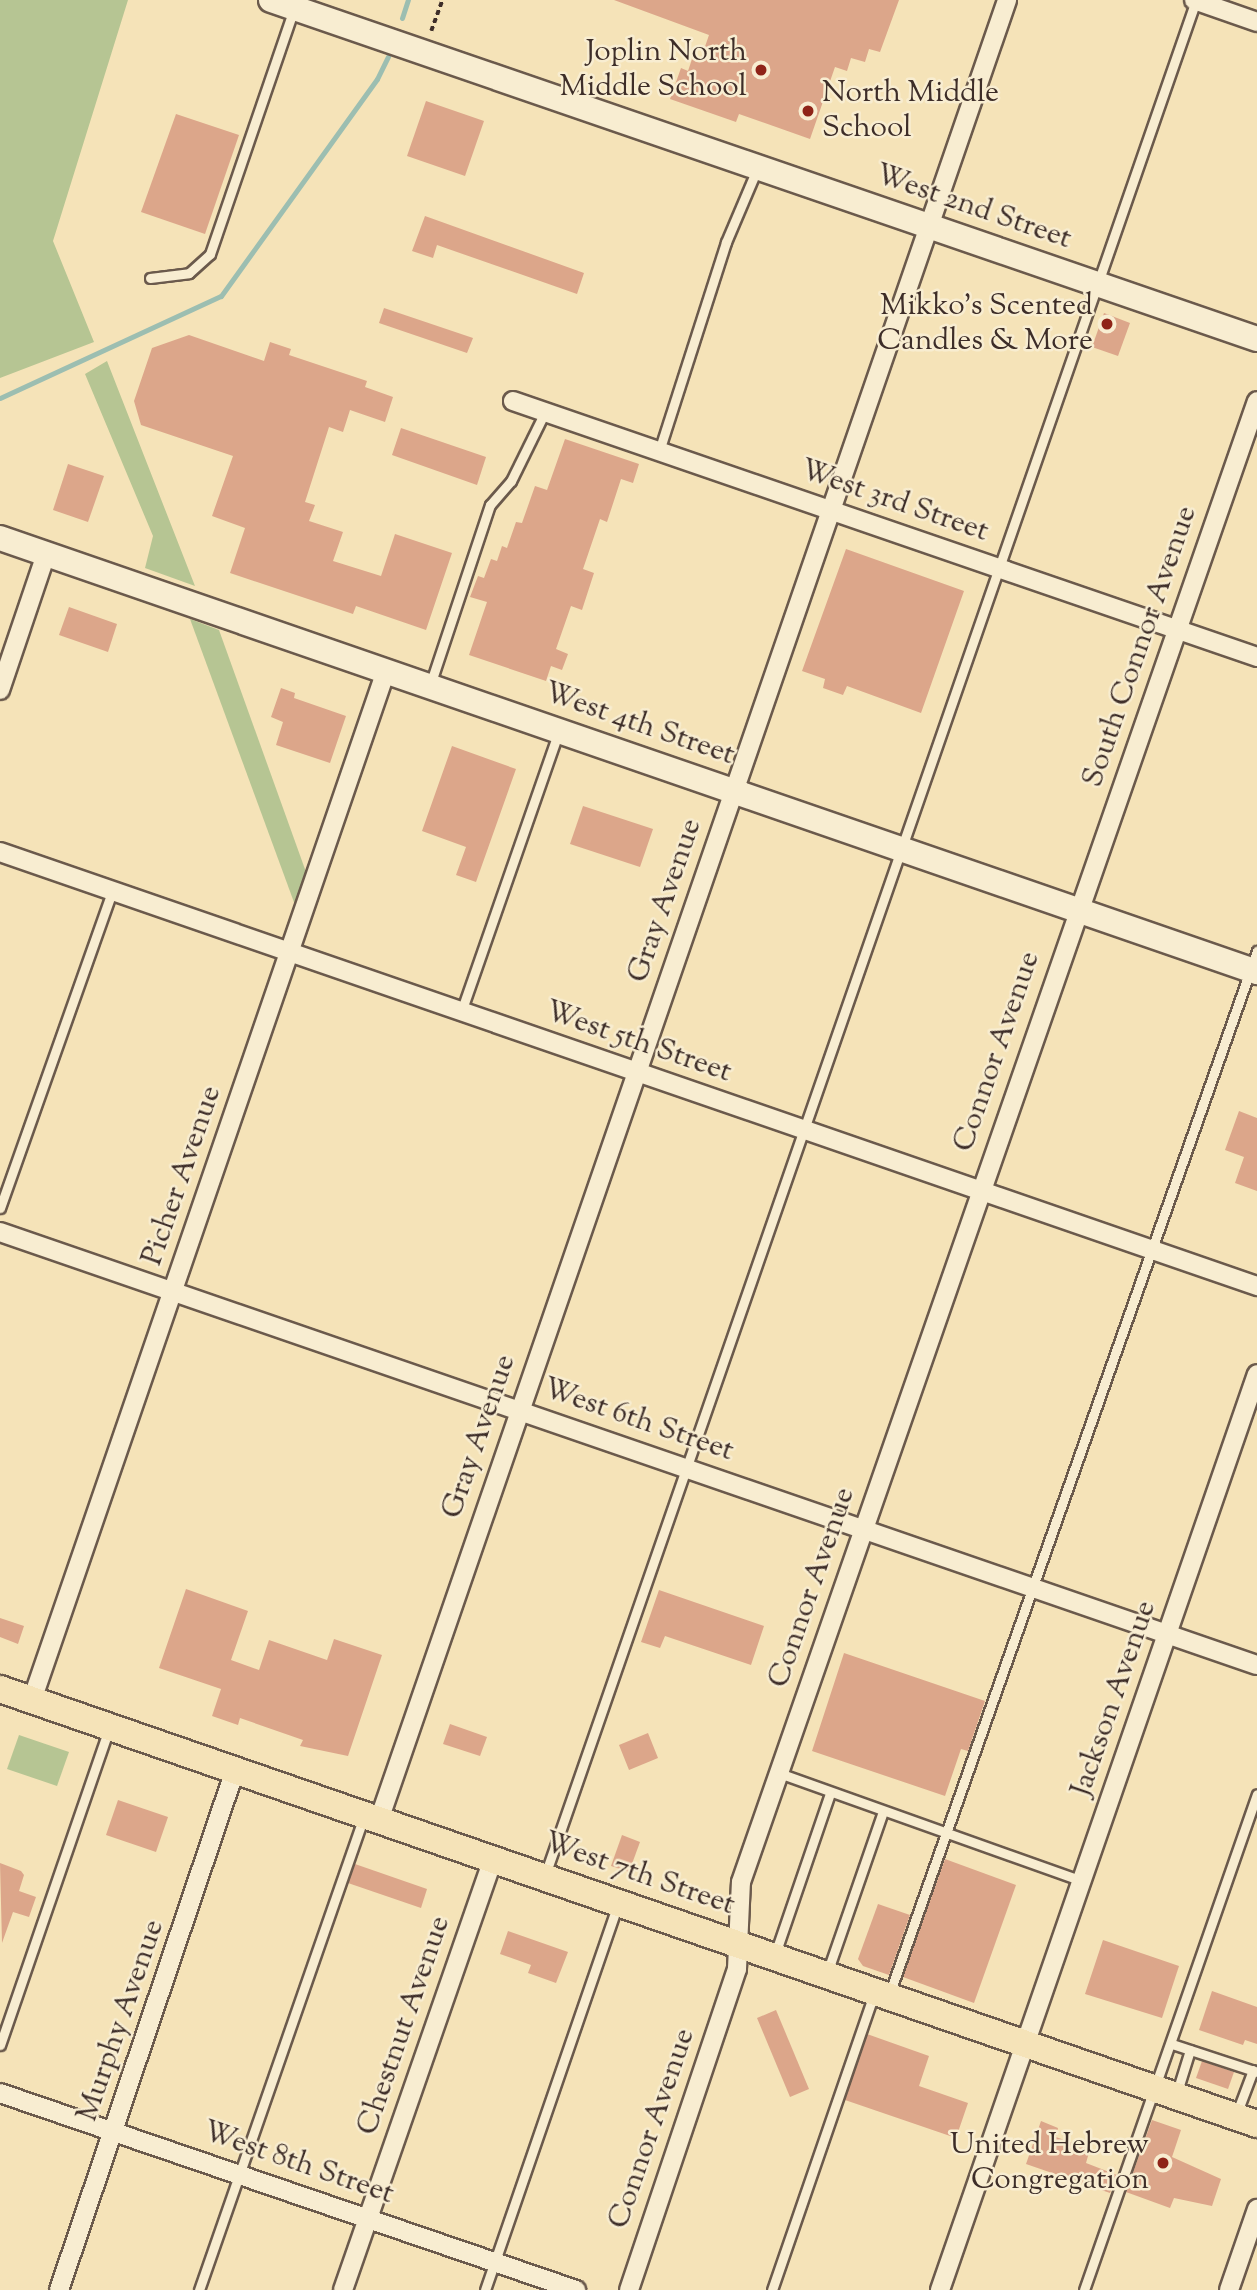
<!DOCTYPE html>
<html>
<head>
<meta charset="utf-8">
<style>
  body { margin:0 }
  #map { position:relative; width:1257px; height:2290px; overflow:hidden; background:#f5e3b8; font-family:"Sorts Mill Goudy",serif }
  div>[style] { position:absolute }
  .green>* { inset:0; background:#b6c593 }
  .stream>* { height:5px; margin:-2.5px; padding:0 2.5px; transform-origin:2.5px; border-radius:2.5px; background:#9cbeb1 }
  .building>* { inset:0; background:#dca68a }
  .path>* { height:3.5px; margin-top:-1.75px; transform-origin:0; background:repeating-linear-gradient(90deg,#3d2d28 0 5px,transparent 0 8.5px) }
  .roads { filter:drop-shadow(2px 0 #6b5a4c) drop-shadow(-2px 0 #6b5a4c) drop-shadow(0 2px #6b5a4c) drop-shadow(0 -2px #6b5a4c) }
  .lane>* { height:9px; margin:-4.5px; padding:0 4.5px; transform-origin:4.5px; border-radius:4.5px; background:#f8edd1 }
  .street>* { height:18px; margin:-9px; padding:0 9px; transform-origin:9px; border-radius:9px; background:#f8edd1 }
  .secondary>* { height:24px; margin:-12px; padding:0 12px; transform-origin:12px; border-radius:12px; background:#f8edd1 }
  .primary>* { height:26px; margin:-13px; padding:0 13px; transform-origin:13px; border-radius:13px; background:#f5e3b8 }
  .dots>* { width:19px; height:19px; translate:-50% -50%; box-sizing:border-box; border:4px solid #f8edd1; border-radius:50% }
  span { translate:-50% -50%; white-space:nowrap; text-align:center; line-height:1.15; -webkit-text-stroke:5px #f8edd1; paint-order:stroke }
  .poi-label { font-size:30px; color:#3d2d28 }
  .right { translate:-100% -50%; text-align:right }
  .left { translate:0 -50%; text-align:left }
  .street-label { font-size:30px; color:#3d2d28 }
</style>
</head>
<body>
<div id="map">
  <div class="green">
    <i style="clip-path:polygon(0 0,128px 0,53px 241px,94px 342px,0 378px)"></i>
    <i style="clip-path:polygon(107px 361px,195px 586px,145px 568px,153px 536px,85px 374px)"></i>
    <i style="clip-path:polygon(190px 619px,219px 630px,306px 872px,295px 905px)"></i>
    <i style="clip-path:polygon(19px 1735px,69px 1752px,57px 1786px,7px 1769px)"></i>
  </div>
  <div class="stream">
    <i style="left:402px;top:18px;width:19px;rotate:-72deg"></i>
    <i style="left:0;top:398px;width:243px;rotate:-24.8deg"></i>
    <i style="left:221px;top:296px;width:267px;rotate:-54.3deg"></i>
    <i style="left:377px;top:79px;width:25px;rotate:-64deg"></i>
  </div>
  <div class="building">
    <i style="clip-path:polygon(614px 0,899px 0,880px 52px,869px 49px,865px 62px,851px 58px,847px 71px,835px 67px,810px 139px,739px 114px,736px 122px,670px 99px,681px 68px,688px 71px,692px 59px,700px 61px,709px 35px)"></i>
    <i style="clip-path:polygon(426px 101px,484px 121px,465px 176px,407px 156px)"></i>
    <i style="clip-path:polygon(176px 114px,239px 135px,205px 234px,141px 212px)"></i>
    <i style="clip-path:polygon(425px 216px,584px 273px,577px 294px,437px 245px,433px 258px,412px 251px)"></i>
    <i style="clip-path:polygon(384px 308px,473px 338px,467px 353px,379px 323px)"></i>
    <i style="clip-path:polygon(1104px 313px,1130px 323px,1118px 356px,1092px 347px)"></i>
    <i style="clip-path:polygon(189px 335px,264px 361px,270px 342px,291px 349px,289px 355px,367px 381px,365px 387px,393px 397px,385px 422px,350px 410px,343px 432px,329px 427px,305px 502px,315px 505px,309px 521px,343px 532px,333px 561px,381px 576px,395px 534px,452px 553px,426px 630px,356px 606px,353px 614px,230px 573px,245px 528px,212px 516px,233px 456px,141px 425px,134px 401px,152px 348px)"></i>
    <i style="clip-path:polygon(401px 428px,486px 457px,477px 485px,392px 455px)"></i>
    <i style="clip-path:polygon(565px 439px,639px 464px,633px 483px,621px 479px,607px 522px,600px 519px,583px 569px,594px 573px,582px 610px,571px 606px,556px 649px,568px 654px,562px 670px,551px 666px,546px 681px,469px 655px,487px 602px,470px 597px,478px 576px,484px 578px,491px 559px,497px 561px,502px 546px,507px 548px,516px 522px,522px 523px,535px 486px,547px 490px)"></i>
    <i style="clip-path:polygon(68px 464px,104px 476px,88px 522px,53px 510px)"></i>
    <i style="clip-path:polygon(846px 549px,964px 591px,921px 713px,847px 686px,843px 695px,823px 688px,825px 679px,802px 671px)"></i>
    <i style="clip-path:polygon(69px 607px,117px 624px,108px 652px,59px 635px)"></i>
    <i style="clip-path:polygon(281px 688px,295px 693px,294px 698px,346px 716px,330px 763px,276px 745px,283px 722px,271px 717px)"></i>
    <i style="clip-path:polygon(452px 746px,516px 769px,476px 882px,456px 875px,466px 847px,422px 831px)"></i>
    <i style="clip-path:polygon(583px 806px,653px 829px,640px 867px,570px 844px)"></i>
    <i style="clip-path:polygon(1239px 1111px,1257px 1118px,1257px 1191px,1235px 1183px,1244px 1157px,1225px 1150px)"></i>
    <i style="clip-path:polygon(186px 1589px,248px 1611px,231px 1660px,259px 1670px,269px 1640px,327px 1660px,334px 1639px,382px 1655px,348px 1756px,300px 1746px,303px 1740px,240px 1718px,238px 1725px,212px 1716px,221px 1689px,159px 1668px)"></i>
    <i style="clip-path:polygon(659px 1590px,764px 1626px,751px 1665px,665px 1636px,660px 1648px,641px 1642px)"></i>
    <i style="clip-path:polygon(0 1618px,24px 1626px,18px 1644px,0 1637px)"></i>
    <i style="clip-path:polygon(844px 1653px,985px 1701px,968px 1751px,961px 1749px,945px 1796px,812px 1751px)"></i>
    <i style="clip-path:polygon(450px 1724px,487px 1737px,480px 1756px,443px 1744px)"></i>
    <i style="clip-path:polygon(648px 1733px,658px 1758px,629px 1770px,619px 1745px)"></i>
    <i style="clip-path:polygon(118px 1800px,168px 1817px,156px 1852px,106px 1835px)"></i>
    <i style="clip-path:polygon(622px 1835px,640px 1842px,629px 1872px,611px 1866px)"></i>
    <i style="clip-path:polygon(945px 1859px,1016px 1885px,974px 2003px,903px 1977px)"></i>
    <i style="clip-path:polygon(0 1863px,21px 1871px,24px 1875px,19px 1891px,36px 1897px,29px 1917px,13px 1912px,2px 1943px)"></i>
    <i style="clip-path:polygon(355px 1864px,427px 1889px,421px 1908px,348px 1883px)"></i>
    <i style="clip-path:polygon(878px 1904px,910px 1915px,889px 1975px,863px 1966px,858px 1959px)"></i>
    <i style="clip-path:polygon(508px 1931px,568px 1952px,556px 1983px,528px 1973px,531px 1965px,500px 1954px)"></i>
    <i style="clip-path:polygon(1103px 1940px,1179px 1966px,1162px 2018px,1085px 1994px)"></i>
    <i style="clip-path:polygon(1212px 1991px,1257px 2007px,1257px 2044px,1245px 2040px,1243px 2045px,1199px 2030px)"></i>
    <i style="clip-path:polygon(776px 2010px,809px 2089px,790px 2097px,757px 2018px)"></i>
    <i style="clip-path:polygon(867px 2034px,929px 2056px,919px 2086px,968px 2103px,956px 2138px,845px 2100px)"></i>
    <i style="clip-path:polygon(1202px 2061px,1234px 2072px,1228px 2089px,1196px 2078px)"></i>
    <i style="clip-path:polygon(1152px 2120px,1181px 2130px,1172px 2157px,1221px 2179px,1212px 2206px,1174px 2198px,1170px 2208px,1126px 2192px)"></i>
    <i style="clip-path:polygon(1041px 2121px,1058px 2128px,1056px 2137px,1090px 2149px,1086px 2163px,1117px 2175px,1110px 2193px,1026px 2164px)"></i>
  </div>
  <div class="path">
    <i style="left:431px;top:31px;width:33px;rotate:-70deg"></i>
  </div>
  <div class="roads">
    <div class="lane">
      <i style="left:150px;top:278px;width:39px;rotate:-7deg"></i>
      <i style="left:189px;top:273px;width:28px;rotate:-42deg"></i>
      <i style="left:210px;top:254px;width:260px;rotate:-71.1deg"></i>
      <i style="left:659px;top:451px;width:219px;rotate:-72.2deg"></i>
      <i style="left:726px;top:242px;width:79px;rotate:-67deg"></i>
      <i style="left:430px;top:685px;width:190px;rotate:-71.6deg"></i>
      <i style="left:490px;top:505px;width:32px;rotate:-49deg"></i>
      <i style="left:511px;top:481px;width:77px;rotate:-63.8deg"></i>
      <i style="left:461px;top:1012px;width:295px;rotate:-70.8deg"></i>
      <i style="left:0;top:1208px;width:336px;rotate:-70.5deg"></i>
      <i style="left:779px;top:1773px;width:322px;rotate:19.6deg"></i>
      <i style="left:545px;top:1875px;width:1985px;rotate:-70.85deg"></i>
      <i style="left:775px;top:1954px;width:170px;rotate:-71.1deg"></i>
      <i style="left:827px;top:1973px;width:171px;rotate:-70.9deg"></i>
      <i style="left:890px;top:1992px;width:1104px;rotate:-70.58deg"></i>
      <i style="left:1172px;top:2044px;width:89px;rotate:18.2deg"></i>
      <i style="left:0;top:2045px;width:334px;rotate:-71deg"></i>
      <i style="left:1176px;top:2095px;width:47px;rotate:-72.7deg"></i>
      <i style="left:1236px;top:2115px;width:48px;rotate:-69.3deg"></i>
      <i style="left:199px;top:2290px;width:499px;rotate:-70.8deg"></i>
      <i style="left:485px;top:2290px;width:408px;rotate:-71deg"></i>
      <i style="left:772px;top:2290px;width:314px;rotate:-71deg"></i>
      <i style="left:1084px;top:2290px;width:525px;rotate:-70.77deg"></i>
    </div>
    <div class="street">
      <i style="left:1194px;top:0;width:67px;rotate:19.2deg"></i>
      <i style="left:513px;top:401px;width:787px;rotate:18.99deg"></i>
      <i style="left:0;top:690px;width:144px;rotate:-71.3deg"></i>
      <i style="left:0;top:852px;width:1330px;rotate:19.05deg"></i>
      <i style="left:0;top:1232px;width:1329px;rotate:19.01deg"></i>
      <i style="left:32px;top:1700px;width:1088px;rotate:-71.02deg"></i>
      <i style="left:379px;top:1820px;width:1925px;rotate:-70.96deg"></i>
      <i style="left:0;top:2093px;width:609px;rotate:18.88deg"></i>
      <i style="left:59px;top:2290px;width:549px;rotate:-71.3deg"></i>
      <i style="left:343px;top:2290px;width:455px;rotate:-70.8deg"></i>
      <i style="left:629px;top:2290px;width:339px;rotate:-71.4deg"></i>
      <i style="left:737px;top:1969px;width:87px;rotate:-87.4deg"></i>
      <i style="left:741px;top:1882px;width:1568px;rotate:-70.79deg"></i>
      <i style="left:940px;top:2290px;width:969px;rotate:-70.91deg"></i>
      <i style="left:1229px;top:2290px;width:86px;rotate:-70.9deg"></i>
    </div>
    <div class="secondary">
      <i style="left:271px;top:0;width:1043px;rotate:18.97deg"></i>
      <i style="left:0;top:538px;width:1330px;rotate:19.05deg"></i>
    </div>
    <div class="primary">
      <i style="left:0;top:1689px;width:1330px;rotate:19.09deg"></i>
    </div>
  </div>
  <div class="dots">
    <i style="left:761px;top:70px;background:#8f2418"></i>
    <i style="left:808px;top:111px;background:#8f2418"></i>
    <i style="left:1107px;top:324px;background:#8f2418"></i>
    <i style="left:1163px;top:2163px;background:#8f2418"></i>
  </div>
  <div class="poi-label">
    <span class="right" style="left:747px;top:70px">Joplin North<br>Middle School</span>
    <span class="left" style="left:822px;top:111px">North Middle<br>School</span>
    <span class="right" style="left:1093px;top:324px">Mikko's Scented<br>Candles &amp; More</span>
    <span class="right" style="left:1149px;top:2163px">United Hebrew<br>Congregation</span>
  </div>
  <div class="street-label">
    <span style="left:973px;top:208px;rotate:19deg">West 2nd Street</span>
    <span style="left:894px;top:502px;rotate:19deg">West 3rd Street</span>
    <span style="left:1141px;top:647px;rotate:-71deg">South Connor Avenue</span>
    <span style="left:639px;top:725px;rotate:19deg">West 4th Street</span>
    <span style="left:666px;top:901px;rotate:-71deg">Gray Avenue</span>
    <span style="left:638px;top:1043px;rotate:19deg">West 5th Street</span>
    <span style="left:998px;top:1052px;rotate:-71deg">Connor Avenue</span>
    <span style="left:183px;top:1176px;rotate:-71deg">Picher Avenue</span>
    <span style="left:638px;top:1421px;rotate:19deg">West 6th Street</span>
    <span style="left:480px;top:1437px;rotate:-71deg">Gray Avenue</span>
    <span style="left:813px;top:1588px;rotate:-71deg">Connor Avenue</span>
    <span style="left:1115px;top:1699px;rotate:-71deg">Jackson Avenue</span>
    <span style="left:639px;top:1875px;rotate:19deg">West 7th Street</span>
    <span style="left:122px;top:2021px;rotate:-71deg">Murphy Avenue</span>
    <span style="left:405px;top:2026px;rotate:-71deg">Chestnut Avenue</span>
    <span style="left:653px;top:2129px;rotate:-71deg">Connor Avenue</span>
    <span style="left:298px;top:2164px;rotate:19deg">West 8th Street</span>
  </div>
</div>
</body>
</html>
